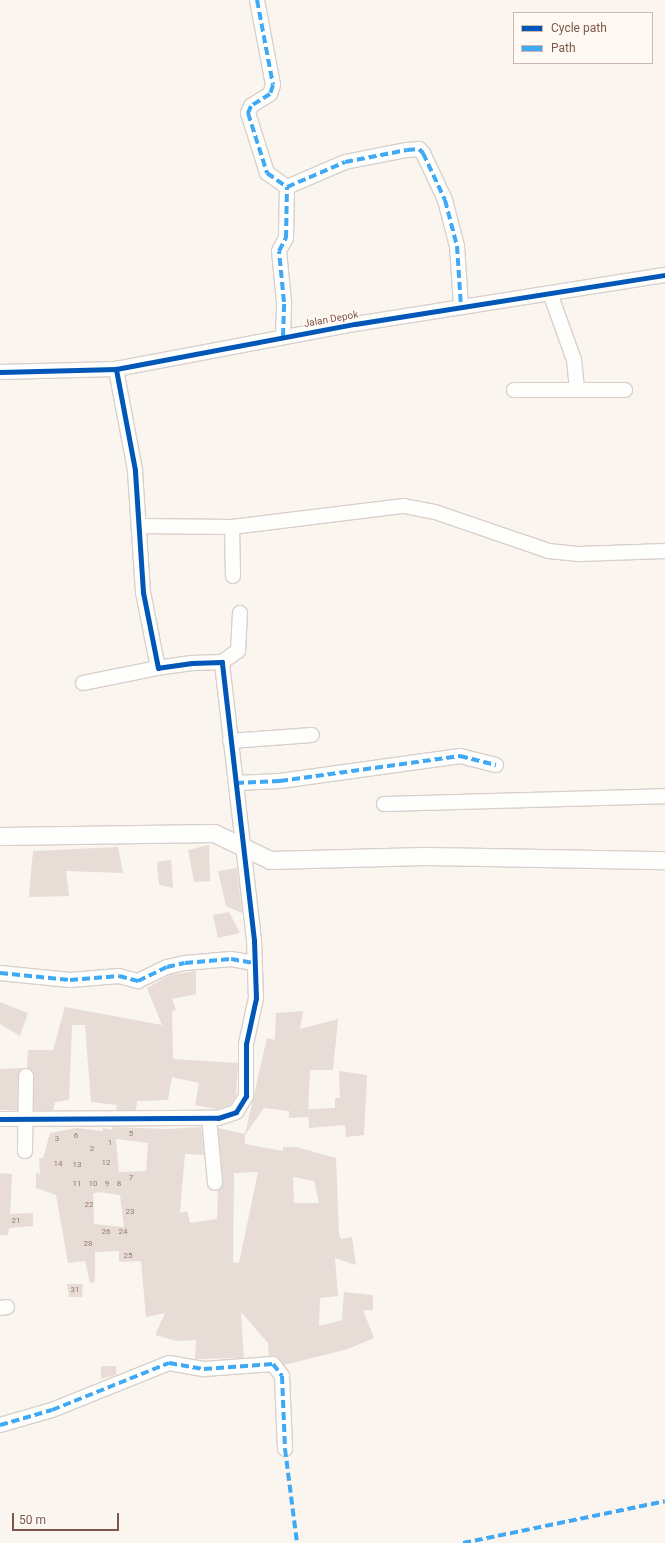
<!DOCTYPE html>
<html>
<head>
<meta charset="utf-8">
<style>
  body { margin:0 }
  #map { position:relative; width:665px; height:1543px; overflow:hidden; background:#faf5ef; font-family:Roboto,sans-serif }
  div>[style] { position:absolute }
  .building>* { inset:0; background:#e7dcd6 }
  .roads { filter:drop-shadow(1px 0 #d9d0cc) drop-shadow(-1px 0 #d9d0cc) drop-shadow(0 1px #d9d0cc) drop-shadow(0 -1px #d9d0cc) }
  .minor>* { height:14px; margin:-7px; padding:0 7px; transform-origin:7px; border-radius:7px; background:#fefefd }
  .tertiary>* { height:17px; margin:-8.5px; padding:0 8.5px; transform-origin:8.5px; border-radius:8.5px; background:#fefefd }
  .quiet>* { height:4px; margin-top:-2px; transform-origin:0; background:repeating-linear-gradient(90deg,#3fa9f5 0 8px,transparent 0 12px) }
  .cycleway>* { height:5px; margin:-2.5px; padding:0 2.5px; transform-origin:2.5px; border-radius:2.5px; background:#0057b8 }
  span { translate:-50% -50%; white-space:nowrap; text-align:center; line-height:1.15; -webkit-text-stroke:3px #fff9f3; paint-order:stroke }
  .number-label { font-size:8px; color:#997a6f }
  .number-label span { -webkit-text-stroke-width:0 }
  .street-label { font-size:10px; color:#7d574a }
  .legend { position:absolute; left:513px; top:12px; width:140px; height:52px; box-sizing:border-box; background:#fff9f3; border:1px solid #cbb8af; margin:0; padding:5px 7px; list-style:none; font-size:12px; color:#7d574a }
  .legend li { display:flex; align-items:center; gap:8px; height:20px }
  .legend b { width:20px; border:1px solid #cbb8af }
  .scale { position:absolute; left:12px; top:1513px; width:107px; height:18px; box-sizing:border-box; border:2px solid #7d574a; border-top:0; padding-left:5px; font-size:12px; line-height:14px; white-space:nowrap; color:#7d574a; -webkit-text-stroke:3px #fff9f3; paint-order:stroke }
</style>
</head>
<body>
<div id="map">
  <div class="building">
    <i style="clip-path:polygon(209px 845px,210px 881px,194px 882px,188px 850px)"></i>
    <i style="clip-path:polygon(118px 847px,123px 873px,66px 871px,69px 896px,29px 897px,33px 851px)"></i>
    <i style="clip-path:polygon(171px 860px,173px 888px,159px 885px,157px 862px)"></i>
    <i style="clip-path:polygon(237px 868px,242px 913px,226px 906px,218px 871px)"></i>
    <i style="clip-path:polygon(229px 912px,240px 933px,218px 938px,213px 915px)"></i>
    <i style="clip-path:polygon(196px 971px,196px 994px,172px 999px,176px 1010px,172px 1011px,173px 1059px,238px 1063px,236px 1096px,230px 1105px,217px 1109px,195px 1105px,199px 1083px,172px 1077px,168px 1100px,137px 1101px,136px 1110px,116px 1110px,117px 1105px,91px 1102px,85px 1025px,72px 1025px,69px 1100px,55px 1102px,53px 1110px,34px 1110px,34px 1076px,27px 1068px,28px 1050px,53px 1050px,65px 1007px,162px 1025px,147px 988px,170px 975px)"></i>
    <i style="clip-path:polygon(0 1002px,28px 1013px,20px 1036px,0 1024px)"></i>
    <i style="clip-path:polygon(evenodd,303px 1011px,300px 1029px,338px 1019px,333px 1070px,310px 1070px,308px 1117px,289px 1118px,289px 1111px,264px 1108px,245px 1135px,245px 1144px,283px 1151px,283px 1147px,296px 1147px,336px 1158px,339px 1234px,341px 1239px,352px 1237px,356px 1265px,335px 1258px,338px 1296px,320px 1298px,319px 1326px,342px 1320px,344px 1292px,373px 1295px,373px 1310px,363px 1310px,374px 1338px,348px 1349px,284px 1365px,277px 1356px,269px 1356px,268px 1343px,241px 1312px,244px 1358px,195px 1359px,196px 1340px,177px 1341px,155px 1335px,165px 1313px,146px 1317px,141px 1261px,119px 1262px,119px 1251px,95px 1252px,95px 1282px,90px 1283px,85px 1261px,68px 1263px,56px 1195px,36px 1188px,36px 1172px,40px 1175px,39px 1158px,43px 1158px,50px 1133px,77px 1128px,103px 1131px,103px 1128px,112px 1130px,113px 1127px,167px 1129px,201px 1127px,204px 1155px,185px 1154px,180px 1213px,187px 1211px,190px 1223px,217px 1219px,218px 1191px,223px 1182px,218px 1128px,245px 1134px,267px 1038px,275px 1040px,276px 1013px,303px 1011px,116px 1139px,148px 1143px,146px 1171px,119px 1172px,116px 1139px,303px 1011px,258px 1172px,239px 1263px,233px 1262px,234px 1173px,258px 1172px,303px 1011px,293px 1177px,314px 1181px,319px 1203px,294px 1203px,293px 1177px,303px 1011px,98px 1192px,120px 1195px,124px 1227px,94px 1224px,93px 1194px,98px 1192px)"></i>
    <i style="clip-path:polygon(23px 1068px,18px 1076px,17px 1110px,0 1110px,0 1069px)"></i>
    <i style="clip-path:polygon(339px 1071px,367px 1075px,364px 1135px,346px 1137px,345px 1125px,309px 1128px,308px 1109px,335px 1108px,335px 1098px,340px 1098px)"></i>
    <i style="clip-path:polygon(0 1173px,12px 1174px,10px 1214px,33px 1213px,33px 1226px,9px 1228px,8px 1235px,0 1235px)"></i>
    <i style="clip-path:polygon(67px 1284px,83px 1284px,82px 1297px,69px 1297px)"></i>
    <i style="clip-path:polygon(101px 1366px,116px 1366px,116px 1375px,101px 1379px)"></i>
  </div>
  <div class="roads">
    <div class="minor">
      <i style="left:257px;top:0;width:86px;rotate:79.3deg"></i>
      <i style="left:273px;top:85px;width:9px;rotate:108deg"></i>
      <i style="left:270px;top:94px;width:22px;rotate:148deg"></i>
      <i style="left:251px;top:106px;width:8px;rotate:113deg"></i>
      <i style="left:248px;top:113px;width:63px;rotate:72.4deg"></i>
      <i style="left:267px;top:173px;width:24px;rotate:35deg"></i>
      <i style="left:550px;top:293px;width:71px;rotate:70.3deg"></i>
      <i style="left:574px;top:360px;width:30px;rotate:84deg"></i>
      <i style="left:283px;top:336px;width:34px;rotate:-88deg"></i>
      <i style="left:284px;top:302px;width:51px;rotate:-95.6deg"></i>
      <i style="left:279px;top:251px;width:15px;rotate:-62deg"></i>
      <i style="left:286px;top:238px;width:51px;rotate:-88.9deg"></i>
      <i style="left:287px;top:187px;width:63px;rotate:-23.3deg"></i>
      <i style="left:345px;top:162px;width:63px;rotate:-11deg"></i>
      <i style="left:407px;top:150px;width:12px;rotate:-5deg"></i>
      <i style="left:419px;top:149px;width:6px;rotate:45deg"></i>
      <i style="left:423px;top:153px;width:52px;rotate:64.9deg"></i>
      <i style="left:445px;top:200px;width:48px;rotate:75.4deg"></i>
      <i style="left:457px;top:246px;width:60px;rotate:86.2deg"></i>
      <i style="left:0;top:372px;width:116px;rotate:-1.5deg"></i>
      <i style="left:116px;top:369px;width:243px;rotate:-10.7deg"></i>
      <i style="left:355px;top:324px;width:314px;rotate:-9deg"></i>
      <i style="left:514px;top:390px;width:111px"></i>
      <i style="left:140px;top:526px;width:92px;rotate:0.6deg"></i>
      <i style="left:232px;top:527px;width:173px;rotate:-7deg"></i>
      <i style="left:404px;top:506px;width:32px;rotate:11deg"></i>
      <i style="left:435px;top:512px;width:120px;rotate:18.9deg"></i>
      <i style="left:549px;top:551px;width:30px;rotate:6deg"></i>
      <i style="left:579px;top:554px;width:86px;rotate:-2deg"></i>
      <i style="left:232px;top:527px;width:49px;rotate:88.8deg"></i>
      <i style="left:222px;top:662px;width:19px;rotate:-35deg"></i>
      <i style="left:238px;top:651px;width:38px;rotate:-87deg"></i>
      <i style="left:83px;top:683px;width:76px;rotate:-11.3deg"></i>
      <i style="left:230px;top:741px;width:82px;rotate:-4.2deg"></i>
      <i style="left:236px;top:783px;width:44px;rotate:-2.6deg"></i>
      <i style="left:280px;top:781px;width:182px;rotate:-7.9deg"></i>
      <i style="left:460px;top:756px;width:37px;rotate:14deg"></i>
      <i style="left:384px;top:804px;width:281px;rotate:-1.6deg"></i>
      <i style="left:0;top:973px;width:70px;rotate:5.7deg"></i>
      <i style="left:70px;top:980px;width:49px;rotate:-4.7deg"></i>
      <i style="left:119px;top:976px;width:20px;rotate:15deg"></i>
      <i style="left:138px;top:981px;width:32px;rotate:-26deg"></i>
      <i style="left:167px;top:967px;width:18px;rotate:-13deg"></i>
      <i style="left:185px;top:963px;width:46px;rotate:-5deg"></i>
      <i style="left:231px;top:959px;width:23px;rotate:10deg"></i>
      <i style="left:209px;top:1118px;width:65px;rotate:84.7deg"></i>
      <i style="left:0;top:1119px;width:218px;rotate:-0.3deg"></i>
      <i style="left:218px;top:1118px;width:19px;rotate:-18deg"></i>
      <i style="left:236px;top:1112px;width:19px;rotate:-58deg"></i>
      <i style="left:246px;top:1096px;width:52px;rotate:-90deg"></i>
      <i style="left:246px;top:1044px;width:47px;rotate:-77.7deg"></i>
      <i style="left:256px;top:998px;width:58px;rotate:-92deg"></i>
      <i style="left:254px;top:940px;width:280px;rotate:-96.6deg"></i>
      <i style="left:222px;top:662px;width:30px;rotate:178deg"></i>
      <i style="left:192px;top:663px;width:34px;rotate:172deg"></i>
      <i style="left:158px;top:668px;width:77px;rotate:-101.2deg"></i>
      <i style="left:143px;top:592px;width:122px;rotate:-93.8deg"></i>
      <i style="left:135px;top:470px;width:103px;rotate:-100.7deg"></i>
      <i style="left:25px;top:1151px;width:75px;rotate:-89.2deg"></i>
      <i style="left:0;top:1308px;width:7px;rotate:-8deg"></i>
      <i style="left:0;top:1425px;width:54px;rotate:-16.1deg"></i>
      <i style="left:52px;top:1410px;width:126px;rotate:-21.9deg"></i>
      <i style="left:169px;top:1363px;width:36px;rotate:10deg"></i>
      <i style="left:204px;top:1369px;width:69px;rotate:-4.1deg"></i>
      <i style="left:273px;top:1364px;width:15px;rotate:53deg"></i>
      <i style="left:282px;top:1376px;width:73px;rotate:87.6deg"></i>
    </div>
    <div class="tertiary">
      <i style="left:0;top:836px;width:214px;rotate:-0.8deg"></i>
      <i style="left:214px;top:833px;width:62px;rotate:25.7deg"></i>
      <i style="left:270px;top:860px;width:154px;rotate:-1.5deg"></i>
      <i style="left:424px;top:856px;width:241px;rotate:1deg"></i>
    </div>
  </div>
  <div class="quiet">
    <i style="left:257px;top:0;width:86px;rotate:79.3deg"></i>
    <i style="left:273px;top:85px;width:9px;rotate:108deg"></i>
    <i style="left:270px;top:94px;width:22px;rotate:148deg"></i>
    <i style="left:251px;top:106px;width:8px;rotate:113deg"></i>
    <i style="left:248px;top:113px;width:63px;rotate:72.4deg"></i>
    <i style="left:267px;top:173px;width:24px;rotate:35deg"></i>
    <i style="left:283px;top:336px;width:34px;rotate:-88deg"></i>
    <i style="left:284px;top:302px;width:51px;rotate:-95.6deg"></i>
    <i style="left:279px;top:251px;width:15px;rotate:-62deg"></i>
    <i style="left:286px;top:238px;width:51px;rotate:-88.9deg"></i>
    <i style="left:287px;top:187px;width:63px;rotate:-23.3deg"></i>
    <i style="left:345px;top:162px;width:63px;rotate:-11deg"></i>
    <i style="left:407px;top:150px;width:12px;rotate:-5deg"></i>
    <i style="left:419px;top:149px;width:6px;rotate:45deg"></i>
    <i style="left:423px;top:153px;width:52px;rotate:64.9deg"></i>
    <i style="left:445px;top:200px;width:48px;rotate:75.4deg"></i>
    <i style="left:457px;top:246px;width:60px;rotate:86.2deg"></i>
    <i style="left:236px;top:783px;width:44px;rotate:-2.6deg"></i>
    <i style="left:280px;top:781px;width:182px;rotate:-7.9deg"></i>
    <i style="left:460px;top:756px;width:37px;rotate:14deg"></i>
    <i style="left:0;top:973px;width:70px;rotate:5.7deg"></i>
    <i style="left:70px;top:980px;width:49px;rotate:-4.7deg"></i>
    <i style="left:119px;top:976px;width:20px;rotate:15deg"></i>
    <i style="left:138px;top:981px;width:32px;rotate:-26deg"></i>
    <i style="left:167px;top:967px;width:18px;rotate:-13deg"></i>
    <i style="left:185px;top:963px;width:46px;rotate:-5deg"></i>
    <i style="left:231px;top:959px;width:23px;rotate:10deg"></i>
    <i style="left:0;top:1425px;width:54px;rotate:-16.1deg"></i>
    <i style="left:52px;top:1410px;width:126px;rotate:-21.9deg"></i>
    <i style="left:169px;top:1363px;width:36px;rotate:10deg"></i>
    <i style="left:204px;top:1369px;width:69px;rotate:-4.1deg"></i>
    <i style="left:273px;top:1364px;width:15px;rotate:53deg"></i>
    <i style="left:282px;top:1376px;width:73px;rotate:87.6deg"></i>
    <i style="left:285px;top:1449px;width:95px;rotate:82.7deg"></i>
    <i style="left:463px;top:1543px;width:206px;rotate:-11.7deg"></i>
  </div>
  <div class="cycleway">
    <i style="left:0;top:372px;width:116px;rotate:-1.5deg"></i>
    <i style="left:116px;top:369px;width:243px;rotate:-10.7deg"></i>
    <i style="left:355px;top:324px;width:314px;rotate:-9deg"></i>
    <i style="left:0;top:1119px;width:218px;rotate:-0.3deg"></i>
    <i style="left:218px;top:1118px;width:19px;rotate:-18deg"></i>
    <i style="left:236px;top:1112px;width:19px;rotate:-58deg"></i>
    <i style="left:246px;top:1096px;width:52px;rotate:-90deg"></i>
    <i style="left:246px;top:1044px;width:47px;rotate:-77.7deg"></i>
    <i style="left:256px;top:998px;width:58px;rotate:-92deg"></i>
    <i style="left:254px;top:940px;width:280px;rotate:-96.6deg"></i>
    <i style="left:222px;top:662px;width:30px;rotate:178deg"></i>
    <i style="left:192px;top:663px;width:34px;rotate:172deg"></i>
    <i style="left:158px;top:668px;width:77px;rotate:-101.2deg"></i>
    <i style="left:143px;top:592px;width:122px;rotate:-93.8deg"></i>
    <i style="left:135px;top:470px;width:103px;rotate:-100.7deg"></i>
  </div>
  <div class="number-label">
    <span style="left:131px;top:1134px">5</span>
    <span style="left:76px;top:1136px">6</span>
    <span style="left:57px;top:1139px">3</span>
    <span style="left:110px;top:1143px">1</span>
    <span style="left:92px;top:1149px">2</span>
    <span style="left:106px;top:1163px">12</span>
    <span style="left:58px;top:1164px">14</span>
    <span style="left:77px;top:1165px">13</span>
    <span style="left:131px;top:1178px">7</span>
    <span style="left:77px;top:1184px">11</span>
    <span style="left:93px;top:1184px">10</span>
    <span style="left:107px;top:1184px">9</span>
    <span style="left:119px;top:1184px">8</span>
    <span style="left:89px;top:1205px">22</span>
    <span style="left:130px;top:1212px">23</span>
    <span style="left:16px;top:1221px">21</span>
    <span style="left:106px;top:1232px">26</span>
    <span style="left:123px;top:1232px">24</span>
    <span style="left:88px;top:1244px">28</span>
    <span style="left:128px;top:1256px">25</span>
    <span style="left:75px;top:1290px">31</span>
  </div>
  <div class="street-label">
    <span style="left:331px;top:319px;rotate:-10deg">Jalan Depok</span>
  </div>
  <ul class="legend">
  <li><b style="height:5px;background:#0057b8"></b>Cycle path</li>
  <li><b style="height:5px;background:#3fa9f5"></b>Path</li>
  </ul>
  <div class="scale">50 m</div>
</div>
</body>
</html>
